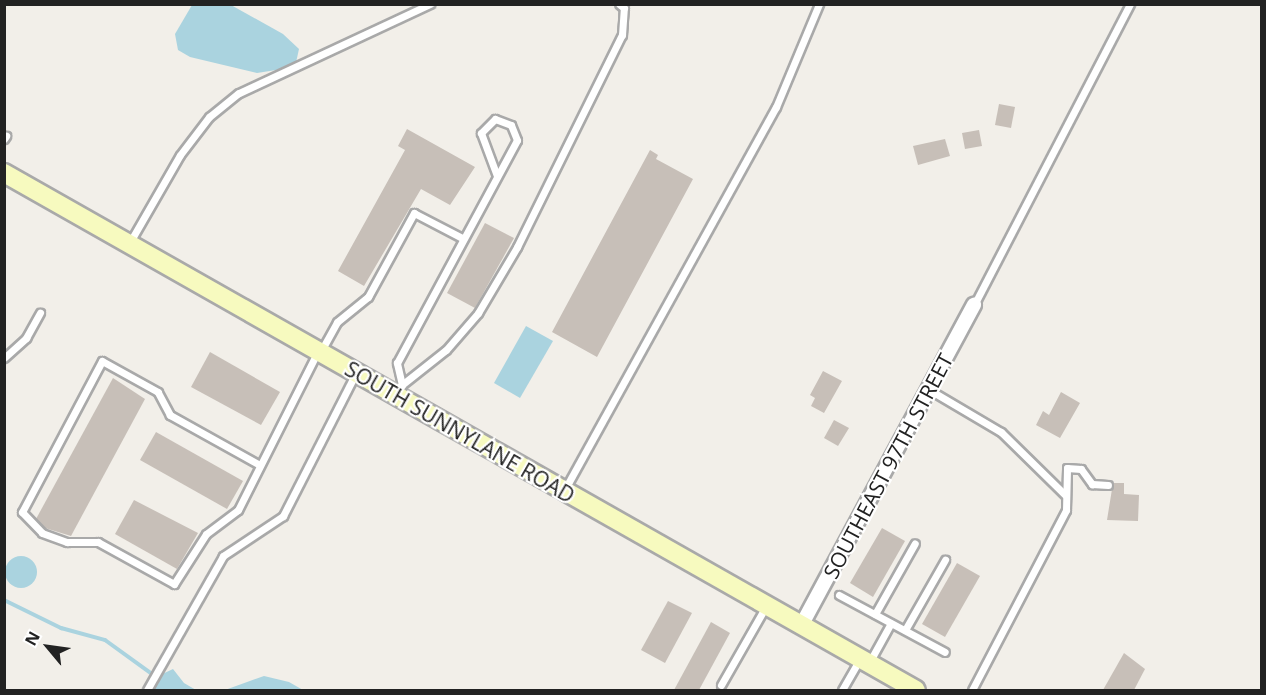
<!DOCTYPE html>
<html>
<head>
<meta charset="utf-8">
<style>
  body { margin:0 }
  #map { position:relative; width:1266px; height:695px; overflow:hidden; background:#f2efe9; font-family:"Open Sans",sans-serif }
  div>[style] { position:absolute }
  .water>* { inset:0; background:#aad3df }
  .round { border-radius:50% }
  .stream>* { height:4px; margin:-2px; padding:0 2px; transform-origin:2px; border-radius:2px; background:#aad3df }
  .building>* { inset:0; background:#c7bfb8 }
  .roads { filter:drop-shadow(2px 0 #a9a9a9) drop-shadow(-2px 0 #a9a9a9) drop-shadow(0 2px #a9a9a9) drop-shadow(0 -2px #a9a9a9) }
  .lane>* { height:7px; margin:-3.5px; padding:0 3.5px; transform-origin:3.5px; border-radius:3.5px; background:#fff }
  .street>* { height:14px; margin:-7px; padding:0 7px; transform-origin:7px; border-radius:7px; background:#fff }
  .secondary>* { height:18px; margin:-9px; padding:0 9px; transform-origin:9px; border-radius:9px; background:#f7fabf }
  span { translate:-50% -50%; white-space:nowrap; text-align:center; line-height:1.15; -webkit-text-stroke:4.5px #fff; paint-order:stroke }
  .street-label { font-size:21px; color:#222 }
  .frame { position:absolute; inset:0; border:6px solid #222; pointer-events:none }
  .north { position:absolute; left:18px; top:617px; width:60px; height:60px; -webkit-text-stroke:4px #fff; paint-order:stroke; rotate:299deg; font-size:16px; font-weight:700; line-height:24px; text-align:center; color:#222 }
  .north::after { content:''; display:block; margin:auto; width:21px; height:27px; background:#222; clip-path:polygon(50% 0,100% 100%,50% 72%,0 100%) }
</style>
</head>
<body>
<div id="map">
  <div class="water">
    <i style="clip-path:polygon(192px 5px,231px 5px,283px 34px,299px 49px,295px 67px,257px 73px,190px 57px,178px 50px,175px 34px)"></i>
    <i style="clip-path:polygon(526px 326px,553px 341px,520px 398px,494px 383px)"></i>
    <i class="round" style="left:5px;top:556px;width:32px;height:32px"></i>
    <i style="clip-path:polygon(173px 669px,184px 683px,196px 690px,152px 690px,156px 677px)"></i>
    <i style="clip-path:polygon(264px 676px,289px 682px,303px 690px,225px 690px)"></i>
  </div>
  <div class="stream">
    <i style="left:4px;top:600px;width:64px;rotate:26.2deg"></i>
    <i style="left:61px;top:628px;width:46px;rotate:15.3deg"></i>
    <i style="left:105px;top:640px;width:62px;rotate:35.8deg"></i>
  </div>
  <div class="building">
    <i style="clip-path:polygon(999px 104px,1015px 107px,1011px 128px,995px 125px)"></i>
    <i style="clip-path:polygon(407px 129px,475px 167px,450px 205px,421px 189px,364px 286px,338px 271px,405px 150px,398px 146px)"></i>
    <i style="clip-path:polygon(979px 130px,982px 146px,965px 149px,962px 133px)"></i>
    <i style="clip-path:polygon(945px 139px,950px 156px,918px 165px,913px 146px)"></i>
    <i style="clip-path:polygon(650px 150px,658px 155px,656px 159px,693px 179px,597px 357px,552px 332px)"></i>
    <i style="clip-path:polygon(485px 223px,514px 238px,475px 308px,447px 293px)"></i>
    <i style="clip-path:polygon(210px 352px,280px 392px,261px 425px,191px 387px)"></i>
    <i style="clip-path:polygon(823px 371px,842px 381px,824px 413px,811px 406px,815px 398px,810px 395px)"></i>
    <i style="clip-path:polygon(113px 378px,145px 399px,71px 536px,45px 528px,36px 519px)"></i>
    <i style="clip-path:polygon(1061px 392px,1080px 403px,1060px 438px,1036px 425px,1043px 411px,1049px 415px)"></i>
    <i style="clip-path:polygon(834px 420px,849px 428px,838px 446px,824px 438px)"></i>
    <i style="clip-path:polygon(156px 432px,243px 481px,227px 509px,140px 460px)"></i>
    <i style="clip-path:polygon(1113px 483px,1124px 483px,1124px 494px,1139px 495px,1138px 521px,1107px 520px)"></i>
    <i style="clip-path:polygon(134px 500px,198px 533px,177px 569px,115px 534px)"></i>
    <i style="clip-path:polygon(882px 528px,905px 541px,873px 597px,850px 583px)"></i>
    <i style="clip-path:polygon(957px 563px,980px 576px,945px 637px,922px 624px)"></i>
    <i style="clip-path:polygon(668px 601px,692px 613px,665px 663px,641px 650px)"></i>
    <i style="clip-path:polygon(711px 622px,730px 633px,699px 690px,674px 690px)"></i>
    <i style="clip-path:polygon(1124px 653px,1145px 669px,1134px 690px,1103px 690px)"></i>
  </div>
  <div class="roads">
    <div class="lane">
      <i style="left:4px;top:139px;width:4px;rotate:-56deg"></i>
      <i style="left:130px;top:242px;width:100px;rotate:-60.1deg"></i>
      <i style="left:180px;top:155px;width:48px;rotate:-52.7deg"></i>
      <i style="left:209px;top:117px;width:38px;rotate:-39deg"></i>
      <i style="left:239px;top:93px;width:211px;rotate:-25deg"></i>
      <i style="left:974px;top:305px;width:339px;rotate:-62.6deg"></i>
      <i style="left:321px;top:351px;width:33px;rotate:-61deg"></i>
      <i style="left:337px;top:322px;width:40px;rotate:-39deg"></i>
      <i style="left:368px;top:297px;width:96px;rotate:-61.3deg"></i>
      <i style="left:414px;top:213px;width:54px;rotate:27.5deg"></i>
      <i style="left:4px;top:358px;width:30px;rotate:-42deg"></i>
      <i style="left:26px;top:338px;width:29px;rotate:-61deg"></i>
      <i style="left:402px;top:385px;width:23px;rotate:-103deg"></i>
      <i style="left:397px;top:363px;width:253px;rotate:-61.7deg"></i>
      <i style="left:517px;top:140px;width:16px;rotate:-112deg"></i>
      <i style="left:511px;top:125px;width:17px;rotate:-159deg"></i>
      <i style="left:495px;top:119px;width:20px;rotate:135deg"></i>
      <i style="left:481px;top:133px;width:46px;rotate:69.6deg"></i>
      <i style="left:928px;top:389px;width:85px;rotate:30.5deg"></i>
      <i style="left:1001px;top:432px;width:90px;rotate:44.5deg"></i>
      <i style="left:394px;top:391px;width:66px;rotate:-38.3deg"></i>
      <i style="left:446px;top:350px;width:49px;rotate:-49.1deg"></i>
      <i style="left:478px;top:313px;width:77px;rotate:-59.4deg"></i>
      <i style="left:517px;top:247px;width:237px;rotate:-63.7deg"></i>
      <i style="left:622px;top:35px;width:27px;rotate:-86deg"></i>
      <i style="left:624px;top:8px;width:6px;rotate:-141deg"></i>
      <i style="left:258px;top:464px;width:101px;rotate:-150.9deg"></i>
      <i style="left:170px;top:415px;width:26px;rotate:-118deg"></i>
      <i style="left:158px;top:392px;width:64px;rotate:-151deg"></i>
      <i style="left:102px;top:361px;width:171px;rotate:117.9deg"></i>
      <i style="left:22px;top:512px;width:29px;rotate:46deg"></i>
      <i style="left:42px;top:533px;width:27px;rotate:20deg"></i>
      <i style="left:67px;top:542px;width:31px"></i>
      <i style="left:98px;top:542px;width:87px;rotate:28.9deg"></i>
      <i style="left:174px;top:584px;width:59px;rotate:-57.4deg"></i>
      <i style="left:206px;top:534px;width:40px;rotate:-37deg"></i>
      <i style="left:238px;top:510px;width:178px;rotate:-63.3deg"></i>
      <i style="left:565px;top:489px;width:436px;rotate:-61.1deg"></i>
      <i style="left:776px;top:107px;width:112px;rotate:-67.3deg"></i>
      <i style="left:839px;top:595px;width:120px;rotate:28.3deg"></i>
      <i style="left:875px;top:614px;width:81px;rotate:-60.6deg"></i>
      <i style="left:905px;top:630px;width:81px;rotate:-60.3deg"></i>
      <i style="left:870px;top:661px;width:43px;rotate:-61.1deg"></i>
      <i style="left:721px;top:685px;width:91px;rotate:-60.3deg"></i>
      <i style="left:147px;top:690px;width:154px;rotate:-60.4deg"></i>
      <i style="left:223px;top:556px;width:72px;rotate:-33.7deg"></i>
      <i style="left:283px;top:516px;width:161px;rotate:-63deg"></i>
      <i style="left:842px;top:690px;width:36px;rotate:-60deg"></i>
      <i style="left:972px;top:690px;width:203px;rotate:-62.4deg"></i>
      <i style="left:1066px;top:510px;width:42px;rotate:-88.6deg"></i>
      <i style="left:1067px;top:468px;width:14px;rotate:4deg"></i>
      <i style="left:1081px;top:469px;width:19px;rotate:54deg"></i>
      <i style="left:1092px;top:484px;width:16px;rotate:4deg"></i>
    </div>
    <div class="street">
      <i style="left:801px;top:626px;width:365px;rotate:-61.7deg"></i>
    </div>
    <div class="secondary">
      <i style="left:4px;top:173px;width:1048px;rotate:29.55deg"></i>
    </div>
  </div>
  <div class="street-label">
    <span style="left:460px;top:432px;rotate:30deg">SOUTH SUNNYLANE ROAD</span>
    <span style="left:888px;top:466px;rotate:-62deg">SOUTHEAST 97TH STREET</span>
  </div>
  <div class="frame"></div>
  <div class="north">N</div>
</div>
</body>
</html>
